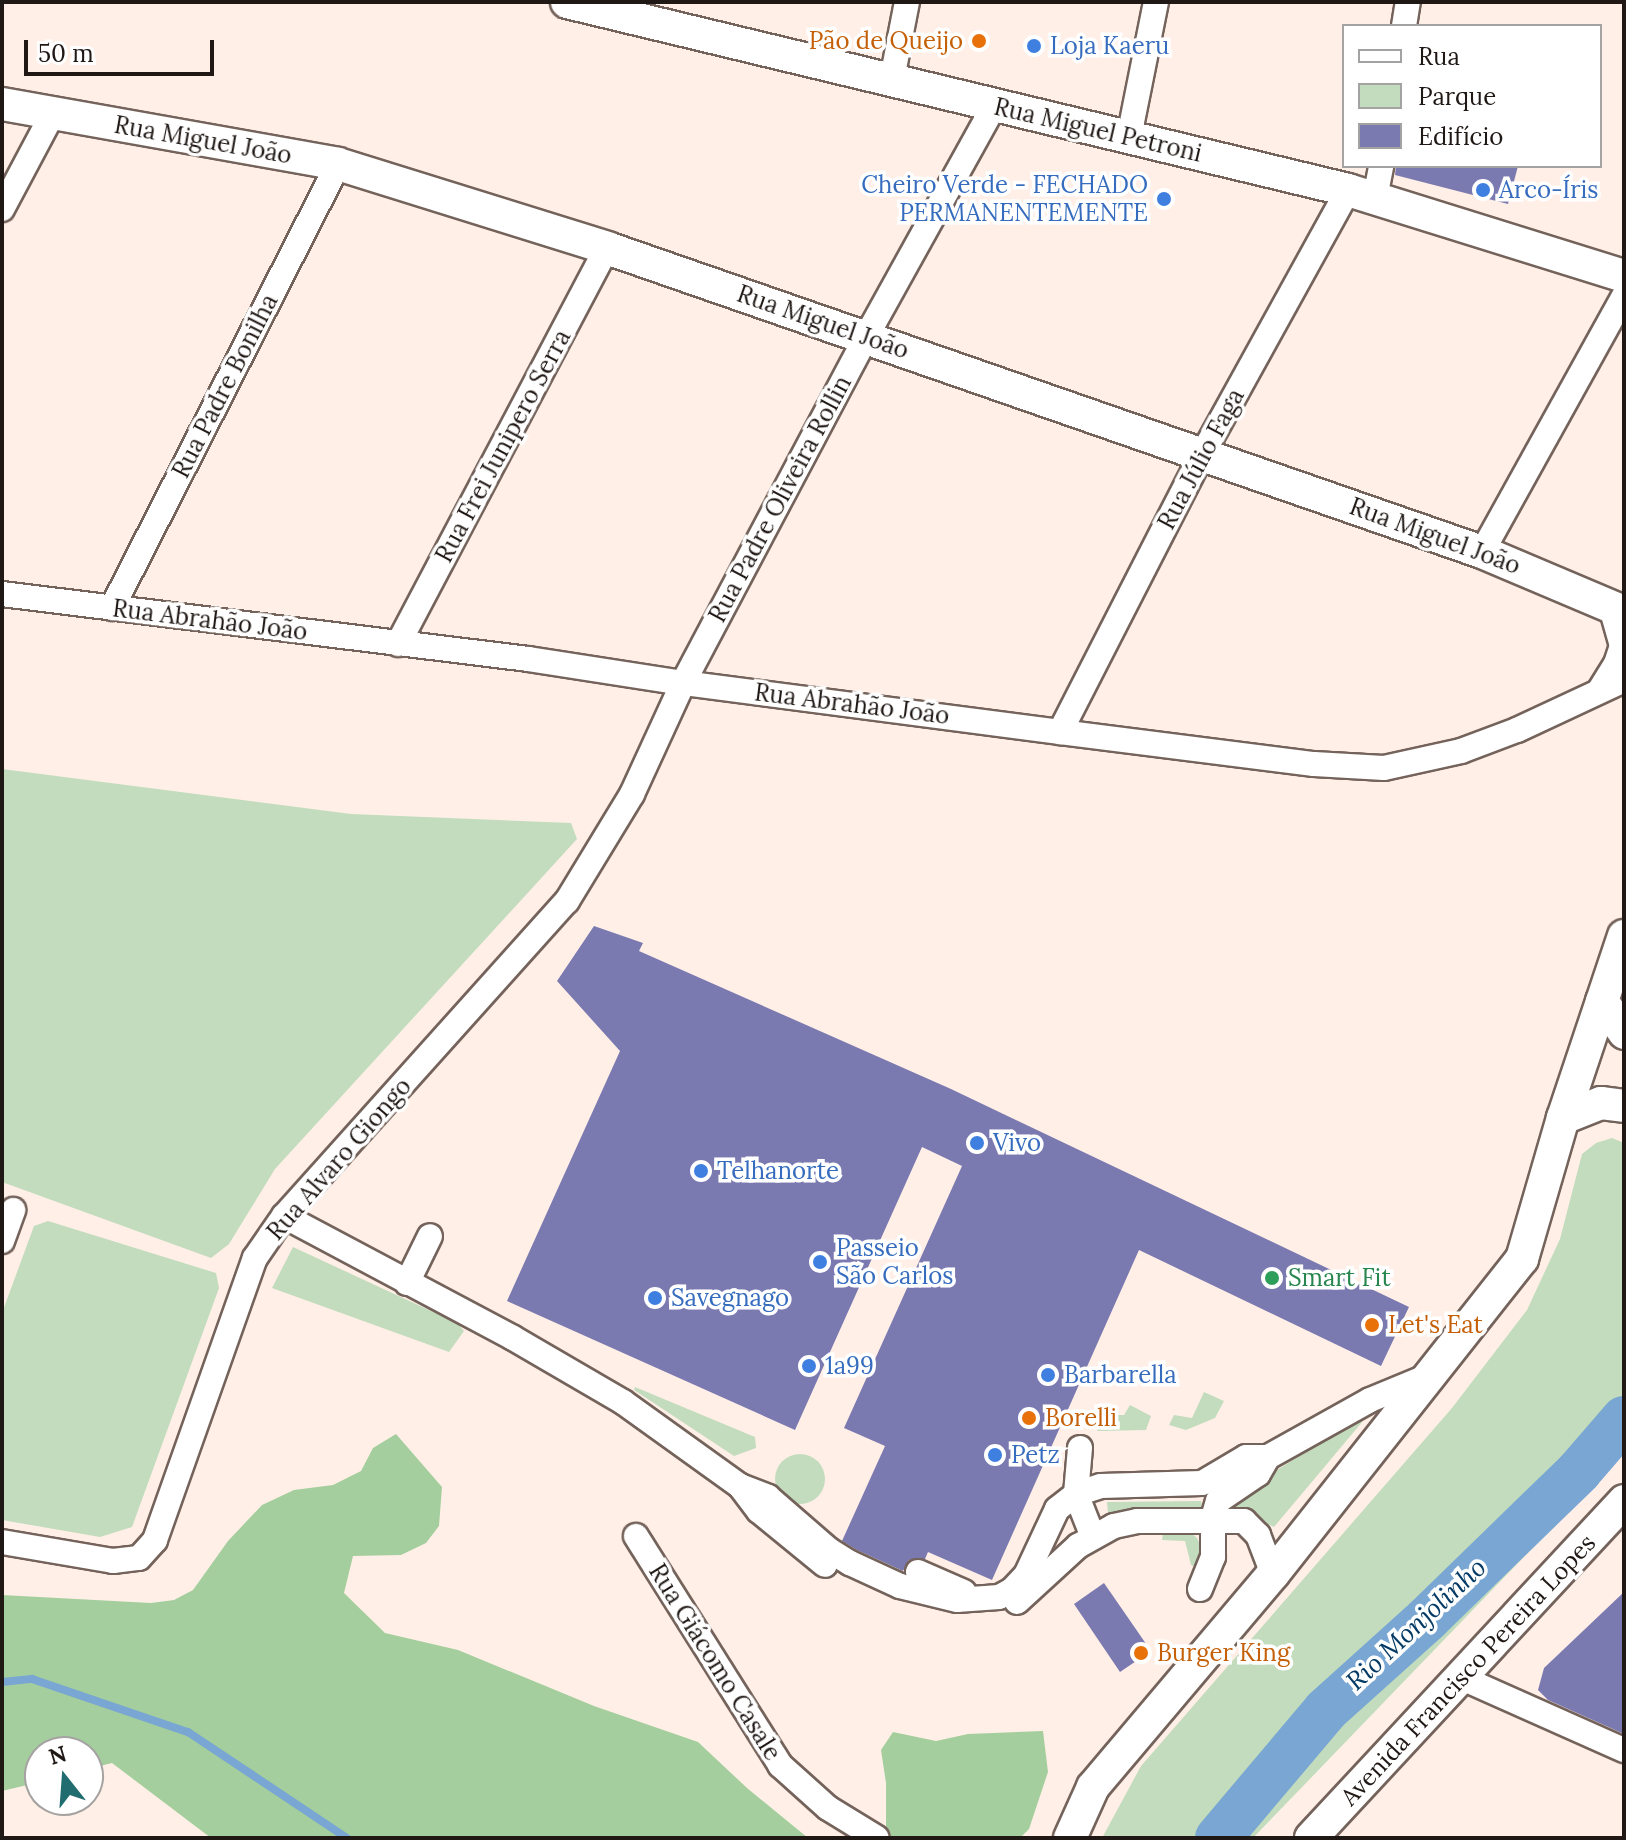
<!DOCTYPE html>
<html>
<head>
<meta charset="utf-8">
<style>
  body { margin:0 }
  #map { position:relative; width:1626px; height:1840px; overflow:hidden; background:#ffefe7; font-family:Lora,serif }
  div>[style] { position:absolute }
  .green>* { inset:0; background:#c2dcbd }
  .round { border-radius:50% }
  .forest>* { inset:0; background:#a4ce9d }
  .stream>* { height:8px; margin:-4px; padding:0 4px; transform-origin:4px; border-radius:4px; background:#79a6d2 }
  .river>* { height:46px; margin:-23px; padding:0 23px; transform-origin:23px; border-radius:23px; background:#79a6d2 }
  .building>* { inset:0; background:#7b7ab0 }
  .roads { filter:drop-shadow(2px 0 #74635b) drop-shadow(-2px 0 #74635b) drop-shadow(0 2px #74635b) drop-shadow(0 -2px #74635b) }
  .minor>* { height:24px; margin:-12px; padding:0 12px; transform-origin:12px; border-radius:12px; background:#fff }
  .major>* { height:32px; margin:-16px; padding:0 16px; transform-origin:16px; border-radius:16px; background:#fff }
  .dots>* { width:22px; height:22px; translate:-50% -50%; box-sizing:border-box; border:4px solid #fff; border-radius:50% }
  span { translate:-50% -50%; white-space:nowrap; text-align:center; line-height:1.15; -webkit-text-stroke:7px #fff; paint-order:stroke }
  .food-label { font-size:24px; color:#c56008 }
  .right { translate:-100% -50%; text-align:right }
  .left { translate:0 -50%; text-align:left }
  .shop-label { font-size:24px; color:#366cbe }
  .street-label { font-size:24px; color:#1f1815 }
  .leisure-label { font-size:24px; color:#27864d }
  .water-label { font-size:26px; color:#043a64; font-style:italic }
  .frame { position:absolute; inset:0; border:4px solid #1f1815; pointer-events:none }
  .legend { position:absolute; left:1342px; top:24px; width:260px; height:144px; box-sizing:border-box; background:#fff; border:2px solid #a5a3a1; margin:0; padding:10px 14px; list-style:none; font-size:24px; color:#1f1815 }
  .legend li { display:flex; align-items:center; gap:16px; height:40px }
  .legend b { width:40px; border:2px solid #a5a3a1 }
  .north { position:absolute; left:24px; top:1736px; width:80px; height:80px; box-sizing:border-box; background:#fff; border:2px solid #a5a3a1; border-radius:50%; rotate:343deg; font-size:22px; font-weight:700; line-height:32px; text-align:center; color:#1f1815 }
  .north::after { content:''; display:block; margin:auto; width:28px; height:36px; background:#206c6e; clip-path:polygon(50% 0,100% 100%,50% 72%,0 100%) }
  .scale { position:absolute; left:24px; top:40px; width:190px; height:36px; box-sizing:border-box; border:4px solid #1f1815; border-top:0; padding-left:10px; font-size:24px; line-height:28px; white-space:nowrap; color:#1f1815; -webkit-text-stroke:6px #fff; paint-order:stroke }
</style>
</head>
<body>
<div id="map">
  <div class="green">
    <i style="clip-path:polygon(2px 769px,351px 814px,571px 823px,577px 839px,275px 1169px,229px 1244px,211px 1258px,2px 1182px)"></i>
    <i style="clip-path:polygon(1612px 1138px,1624px 1143px,1624px 1453px,1253px 1838px,1102px 1838px,1141px 1766px,1452px 1408px,1527px 1310px,1560px 1239px,1582px 1154px,1596px 1143px)"></i>
    <i style="clip-path:polygon(48px 1221px,216px 1273px,219px 1288px,132px 1527px,100px 1537px,2px 1520px,2px 1313px,34px 1226px)"></i>
    <i style="clip-path:polygon(293px 1247px,457px 1323px,464px 1331px,449px 1352px,272px 1288px)"></i>
    <i style="clip-path:polygon(635px 1387px,755px 1437px,756px 1448px,734px 1456px,634px 1390px)"></i>
    <i style="clip-path:polygon(1204px 1392px,1224px 1401px,1215px 1418px,1186px 1430px,1169px 1425px,1174px 1415px,1192px 1418px)"></i>
    <i style="clip-path:polygon(1130px 1405px,1151px 1416px,1146px 1430px,1097px 1431px,1105px 1415px,1124px 1415px)"></i>
    <i style="clip-path:polygon(1359px 1419px,1363px 1421px,1274px 1527px,1234px 1507px,1232px 1498px)"></i>
    <i class="round" style="left:775px;top:1454px;width:50px;height:50px"></i>
    <i style="clip-path:polygon(1201px 1501px,1202px 1508px,1132px 1510px,1108px 1514px,1107px 1502px)"></i>
    <i style="clip-path:polygon(1168px 1532px,1191px 1533px,1197px 1538px,1204px 1553px,1200px 1569px,1191px 1565px,1185px 1541px,1162px 1540px,1163px 1533px)"></i>
  </div>
  <div class="forest">
    <i style="clip-path:polygon(396px 1434px,442px 1487px,439px 1526px,426px 1543px,401px 1555px,353px 1556px,344px 1593px,385px 1633px,458px 1650px,594px 1706px,698px 1742px,747px 1788px,808px 1838px,211px 1838px,112px 1763px,88px 1769px,88px 1752px,40px 1752px,40px 1782px,2px 1791px,2px 1595px,151px 1603px,174px 1600px,193px 1590px,228px 1541px,262px 1505px,294px 1490px,333px 1485px,361px 1471px,373px 1448px)"></i>
    <i style="clip-path:polygon(1043px 1731px,1048px 1772px,1029px 1829px,1020px 1838px,862px 1838px,886px 1829px,886px 1783px,881px 1750px,893px 1732px,936px 1741px,968px 1734px)"></i>
  </div>
  <div class="stream">
    <i style="left:2px;top:1682px;width:30px;rotate:-6deg"></i>
    <i style="left:32px;top:1679px;width:165px;rotate:18.8deg"></i>
    <i style="left:188px;top:1732px;width:191px;rotate:33.7deg"></i>
  </div>
  <div class="river">
    <i style="left:1218px;top:1838px;width:167px;rotate:-49.8deg"></i>
    <i style="left:1326px;top:1710px;width:137px;rotate:-42deg"></i>
    <i style="left:1428px;top:1618px;width:211px;rotate:-44.2deg"></i>
    <i style="left:1579px;top:1471px;width:69px;rotate:-49.1deg"></i>
  </div>
  <div class="building">
    <i style="clip-path:polygon(1396px 166px,1518px 166px,1508px 204px,1395px 175px)"></i>
    <i style="clip-path:polygon(594px 926px,643px 943px,639px 951px,951px 1089px,1409px 1307px,1381px 1366px,1139px 1250px,992px 1580px,928px 1552px,925px 1559px,909px 1560px,903px 1571px,857px 1550px,842px 1541px,885px 1446px,844px 1428px,962px 1166px,922px 1147px,795px 1430px,507px 1301px,620px 1051px,557px 981px)"></i>
    <i style="clip-path:polygon(1104px 1583px,1151px 1651px,1120px 1672px,1074px 1604px)"></i>
    <i style="clip-path:polygon(1624px 1592px,1624px 1734px,1548px 1700px,1538px 1690px,1544px 1668px)"></i>
  </div>
  <div class="roads">
    <div class="minor">
      <i style="left:1404px;top:26px;width:24px;rotate:-81deg"></i>
      <i style="left:892px;top:79px;width:78px;rotate:-79deg"></i>
      <i style="left:1129px;top:137px;width:138px;rotate:-78.7deg"></i>
      <i style="left:1375px;top:198px;width:33px;rotate:-79deg"></i>
      <i style="left:2px;top:209px;width:109px;rotate:-62deg"></i>
      <i style="left:1482px;top:552px;width:293px;rotate:-61deg"></i>
      <i style="left:2px;top:594px;width:530px;rotate:7.04deg"></i>
      <i style="left:528px;top:659px;width:157px;rotate:8.8deg"></i>
      <i style="left:683px;top:683px;width:380px;rotate:7.4deg"></i>
      <i style="left:1060px;top:732px;width:256px;rotate:7.2deg"></i>
      <i style="left:1314px;top:764px;width:70px;rotate:3.3deg"></i>
      <i style="left:1384px;top:768px;width:79px;rotate:-12.4deg"></i>
      <i style="left:1461px;top:751px;width:60px;rotate:-20.6deg"></i>
      <i style="left:1517px;top:730px;width:118px;rotate:-25deg"></i>
      <i style="left:112px;top:608px;width:498px;rotate:-63deg"></i>
      <i style="left:398px;top:644px;width:448px;rotate:-62.2deg"></i>
      <i style="left:1599px;top:691px;width:32px;rotate:-58deg"></i>
      <i style="left:1616px;top:664px;width:19px;rotate:-72deg"></i>
      <i style="left:1622px;top:646px;width:41px;rotate:-105.8deg"></i>
      <i style="left:1060px;top:732px;width:314px;rotate:-62.9deg"></i>
      <i style="left:1203px;top:453px;width:300px;rotate:-61.1deg"></i>
      <i style="left:284px;top:1216px;width:259px;rotate:28deg"></i>
      <i style="left:513px;top:1338px;width:127px;rotate:30.2deg"></i>
      <i style="left:623px;top:1402px;width:144px;rotate:35.7deg"></i>
      <i style="left:740px;top:1486px;width:30px;rotate:21deg"></i>
      <i style="left:768px;top:1497px;width:81px;rotate:41deg"></i>
      <i style="left:829px;top:1550px;width:25px;rotate:32deg"></i>
      <i style="left:850px;top:1563px;width:55px;rotate:24.7deg"></i>
      <i style="left:900px;top:1586px;width:59px;rotate:13.8deg"></i>
      <i style="left:957px;top:1600px;width:42px;rotate:-4.1deg"></i>
      <i style="left:999px;top:1597px;width:15px;rotate:-28deg"></i>
      <i style="left:1012px;top:1590px;width:21px;rotate:-47deg"></i>
      <i style="left:1026px;top:1575px;width:73px;rotate:-64.8deg"></i>
      <i style="left:1057px;top:1509px;width:24px;rotate:-38deg"></i>
      <i style="left:1076px;top:1494px;width:26px;rotate:-18deg"></i>
      <i style="left:1101px;top:1486px;width:101px;rotate:-1.7deg"></i>
      <i style="left:1202px;top:1483px;width:51px;rotate:-30.6deg"></i>
      <i style="left:1246px;top:1457px;width:22px"></i>
      <i style="left:1268px;top:1457px;width:117px;rotate:-29.2deg"></i>
      <i style="left:1370px;top:1400px;width:66px;rotate:-22.3deg"></i>
      <i style="left:2px;top:1241px;width:33px;rotate:-70deg"></i>
      <i style="left:407px;top:1283px;width:52px;rotate:-63.9deg"></i>
      <i style="left:1080px;top:1448px;width:46px;rotate:95deg"></i>
      <i style="left:1076px;top:1494px;width:46px;rotate:68.4deg"></i>
      <i style="left:740px;top:1486px;width:31px;rotate:53deg"></i>
      <i style="left:759px;top:1511px;width:85px;rotate:39.3deg"></i>
      <i style="left:636px;top:1536px;width:271px;rotate:57.8deg"></i>
      <i style="left:780px;top:1765px;width:64px;rotate:41.9deg"></i>
      <i style="left:828px;top:1808px;width:57px;rotate:31.5deg"></i>
      <i style="left:2px;top:1542px;width:113px;rotate:9.7deg"></i>
      <i style="left:113px;top:1561px;width:26px;rotate:-7deg"></i>
      <i style="left:139px;top:1558px;width:24px;rotate:-48deg"></i>
      <i style="left:155px;top:1540px;width:299px;rotate:-70.5deg"></i>
      <i style="left:255px;top:1258px;width:51px;rotate:-55.4deg"></i>
      <i style="left:284px;top:1216px;width:423px;rotate:-48.1deg"></i>
      <i style="left:567px;top:901px;width:125px;rotate:-58.7deg"></i>
      <i style="left:632px;top:794px;width:122px;rotate:-65.3deg"></i>
      <i style="left:683px;top:683px;width:391px;rotate:-62.1deg"></i>
      <i style="left:866px;top:337px;width:264px;rotate:-61deg"></i>
      <i style="left:918px;top:1572px;width:50px;rotate:23.5deg"></i>
      <i style="left:1200px;top:1589px;width:35px;rotate:-68deg"></i>
      <i style="left:1213px;top:1557px;width:39px;rotate:-90deg"></i>
      <i style="left:1213px;top:1518px;width:18px;rotate:-74deg"></i>
      <i style="left:1218px;top:1501px;width:48px;rotate:-34deg"></i>
      <i style="left:1258px;top:1474px;width:20px;rotate:-60deg"></i>
      <i style="left:1017px;top:1602px;width:83px;rotate:-42.6deg"></i>
      <i style="left:1078px;top:1546px;width:41px;rotate:-29.1deg"></i>
      <i style="left:1114px;top:1526px;width:24px;rotate:-12deg"></i>
      <i style="left:1137px;top:1521px;width:107px"></i>
      <i style="left:1244px;top:1521px;width:20px;rotate:45deg"></i>
      <i style="left:1258px;top:1535px;width:42px;rotate:69deg"></i>
      <i style="left:1462px;top:1678px;width:177px;rotate:24deg"></i>
    </div>
    <div class="major">
      <i style="left:567px;top:2px;width:803px;rotate:13.53deg"></i>
      <i style="left:1348px;top:190px;width:289px;rotate:17.3deg"></i>
      <i style="left:2px;top:104px;width:341px;rotate:10.1deg"></i>
      <i style="left:338px;top:164px;width:282px;rotate:17.3deg"></i>
      <i style="left:607px;top:248px;width:926px;rotate:19.16deg"></i>
      <i style="left:1482px;top:552px;width:154px;rotate:22.9deg"></i>
      <i style="left:1602px;top:1001px;width:39px;rotate:55deg"></i>
      <i style="left:1563px;top:1118px;width:41px;rotate:-21.5deg"></i>
      <i style="left:1601px;top:1103px;width:23px;rotate:7deg"></i>
      <i style="left:1070px;top:1838px;width:56px;rotate:-65.7deg"></i>
      <i style="left:1093px;top:1787px;width:279px;rotate:-49.8deg"></i>
      <i style="left:1273px;top:1574px;width:402px;rotate:-51.7deg"></i>
      <i style="left:1522px;top:1259px;width:147px;rotate:-73.8deg"></i>
      <i style="left:1563px;top:1118px;width:192px;rotate:-71.5deg"></i>
      <i style="left:1311px;top:1838px;width:460px;rotate:-47.1deg"></i>
    </div>
  </div>
  <div class="dots">
    <i style="left:979px;top:41px;background:#e8710a"></i>
    <i style="left:1034px;top:46px;background:#3f7fe0"></i>
    <i style="left:1483px;top:190px;background:#3f7fe0"></i>
    <i style="left:1164px;top:199px;background:#3f7fe0"></i>
    <i style="left:977px;top:1143px;background:#3f7fe0"></i>
    <i style="left:701px;top:1171px;background:#3f7fe0"></i>
    <i style="left:820px;top:1262px;background:#3f7fe0"></i>
    <i style="left:1272px;top:1278px;background:#2e9e5b"></i>
    <i style="left:655px;top:1298px;background:#3f7fe0"></i>
    <i style="left:1372px;top:1325px;background:#e8710a"></i>
    <i style="left:809px;top:1366px;background:#3f7fe0"></i>
    <i style="left:1048px;top:1375px;background:#3f7fe0"></i>
    <i style="left:1029px;top:1418px;background:#e8710a"></i>
    <i style="left:995px;top:1455px;background:#3f7fe0"></i>
    <i style="left:1141px;top:1653px;background:#e8710a"></i>
  </div>
  <div class="food-label">
    <span class="right" style="left:963px;top:41px">Pão de Queijo</span>
    <span class="left" style="left:1388px;top:1325px">Let's Eat</span>
    <span class="left" style="left:1045px;top:1418px">Borelli</span>
    <span class="left" style="left:1157px;top:1653px">Burger King</span>
  </div>
  <div class="shop-label">
    <span class="left" style="left:1050px;top:46px">Loja Kaeru</span>
    <span class="right" style="left:1148px;top:199px">Cheiro Verde - FECHADO<br>PERMANENTEMENTE</span>
    <span class="left" style="left:1499px;top:190px">Arco-Íris</span>
    <span class="left" style="left:993px;top:1143px">Vivo</span>
    <span class="left" style="left:717px;top:1171px">Telhanorte</span>
    <span class="left" style="left:836px;top:1262px">Passeio<br>São Carlos</span>
    <span class="left" style="left:671px;top:1298px">Savegnago</span>
    <span class="left" style="left:825px;top:1366px">1a99</span>
    <span class="left" style="left:1064px;top:1375px">Barbarella</span>
    <span class="left" style="left:1011px;top:1455px">Petz</span>
  </div>
  <div class="street-label">
    <span style="left:1098px;top:130px;rotate:13deg">Rua Miguel Petroni</span>
    <span style="left:203px;top:140px;rotate:10deg">Rua Miguel João</span>
    <span style="left:823px;top:322px;rotate:19deg">Rua Miguel João</span>
    <span style="left:225px;top:386px;rotate:-63deg">Rua Padre Bonilha</span>
    <span style="left:503px;top:446px;rotate:-62deg">Rua Frei Junipero Serra</span>
    <span style="left:1201px;top:459px;rotate:-62deg">Rua Júlio Faga</span>
    <span style="left:780px;top:499px;rotate:-62deg">Rua Padre Oliveira Rollin</span>
    <span style="left:1435px;top:536px;rotate:20deg">Rua Miguel João</span>
    <span style="left:210px;top:620px;rotate:7deg">Rua Abrahão João</span>
    <span style="left:852px;top:704px;rotate:7deg">Rua Abrahão João</span>
    <span style="left:339px;top:1159px;rotate:-49deg">Rua Alvaro Giongo</span>
    <span style="left:715px;top:1662px;rotate:58deg">Rua Giácomo Casale</span>
    <span style="left:1468px;top:1670px;rotate:-47deg">Avenida Francisco Pereira Lopes</span>
  </div>
  <div class="leisure-label">
    <span class="left" style="left:1288px;top:1278px">Smart Fit</span>
  </div>
  <div class="water-label">
    <span style="left:1416px;top:1624px;rotate:-43deg">Rio Monjolinho</span>
  </div>
  <div class="frame"></div>
  <ul class="legend">
  <li><b style="height:10px;background:#fff"></b>Rua</li>
  <li><b style="height:22px;background:#c2dcbd"></b>Parque</li>
  <li><b style="height:22px;background:#7b7ab0"></b>Edifício</li>
  </ul>
  <div class="north">N</div>
  <div class="scale">50 m</div>
</div>
</body>
</html>
